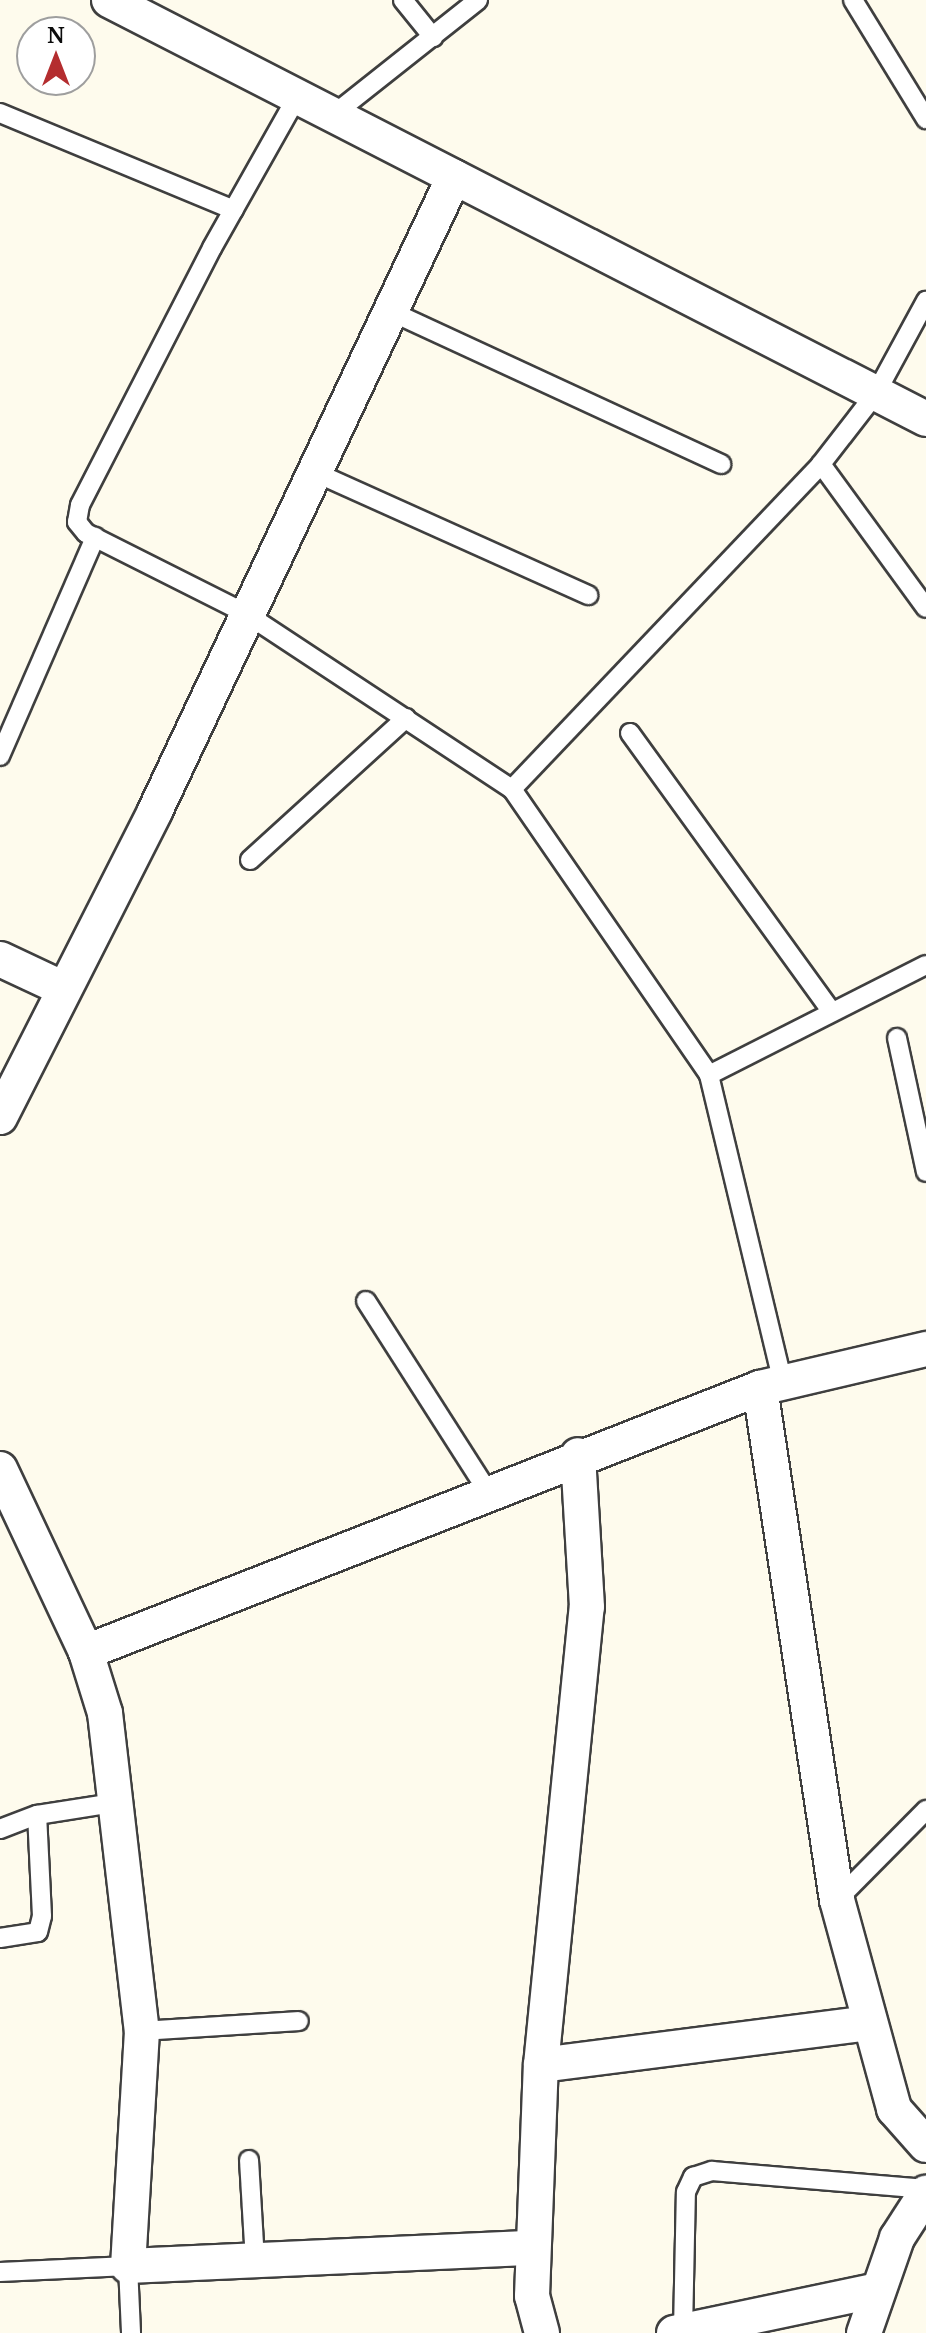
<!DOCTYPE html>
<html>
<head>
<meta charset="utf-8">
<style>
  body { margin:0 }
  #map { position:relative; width:926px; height:2333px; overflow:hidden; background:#fefbed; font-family:"Noto Serif",serif }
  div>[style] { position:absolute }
  .roads { filter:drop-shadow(2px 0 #3f3f3f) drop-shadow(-2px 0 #3f3f3f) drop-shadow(0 2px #3f3f3f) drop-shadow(0 -2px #3f3f3f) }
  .lane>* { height:18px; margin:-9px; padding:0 9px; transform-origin:9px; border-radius:9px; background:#fff }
  .street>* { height:34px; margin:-17px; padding:0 17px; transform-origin:17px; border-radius:17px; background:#fff }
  span { translate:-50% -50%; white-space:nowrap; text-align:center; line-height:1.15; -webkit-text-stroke:8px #fff; paint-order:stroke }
  .north { position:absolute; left:16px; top:16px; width:80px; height:80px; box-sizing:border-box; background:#fff; border:2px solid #9e9e9e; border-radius:50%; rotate:0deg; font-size:22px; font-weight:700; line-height:32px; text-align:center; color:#0c0c0c }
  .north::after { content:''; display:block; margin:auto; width:28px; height:36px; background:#b42d2f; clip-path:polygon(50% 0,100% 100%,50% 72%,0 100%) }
</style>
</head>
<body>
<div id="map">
  <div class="roads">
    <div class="lane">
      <i style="left:403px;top:0;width:48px;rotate:51deg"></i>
      <i style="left:853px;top:0;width:140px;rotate:58.5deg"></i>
      <i style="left:297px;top:97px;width:173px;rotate:119.4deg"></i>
      <i style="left:212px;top:248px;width:289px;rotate:117.2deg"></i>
      <i style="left:80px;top:505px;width:17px;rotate:100deg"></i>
      <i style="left:77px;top:522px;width:14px;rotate:51deg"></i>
      <i style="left:86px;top:533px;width:178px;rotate:26.7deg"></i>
      <i style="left:245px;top:613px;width:320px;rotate:33.4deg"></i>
      <i style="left:512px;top:789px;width:347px;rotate:55.4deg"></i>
      <i style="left:709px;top:1075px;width:317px;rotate:76.5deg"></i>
      <i style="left:0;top:113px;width:253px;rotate:22.5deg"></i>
      <i style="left:333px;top:115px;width:185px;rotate:-38.4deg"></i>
      <i style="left:390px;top:311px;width:365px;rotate:24.8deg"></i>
      <i style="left:821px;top:464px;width:178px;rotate:53.9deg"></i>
      <i style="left:312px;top:471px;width:303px;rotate:24.2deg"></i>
      <i style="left:630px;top:733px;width:344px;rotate:54.1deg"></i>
      <i style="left:0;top:756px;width:239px;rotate:-66.5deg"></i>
      <i style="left:512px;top:789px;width:448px;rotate:-46.4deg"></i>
      <i style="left:821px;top:464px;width:90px;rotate:-52.2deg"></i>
      <i style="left:876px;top:393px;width:105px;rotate:-61.5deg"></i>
      <i style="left:250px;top:860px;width:211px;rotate:-42.3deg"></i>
      <i style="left:897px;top:1038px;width:137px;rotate:77.8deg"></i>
      <i style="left:709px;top:1075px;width:243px;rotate:-26.9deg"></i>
      <i style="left:366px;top:1301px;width:227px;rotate:57.4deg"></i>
      <i style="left:0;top:1829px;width:40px;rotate:-21deg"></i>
      <i style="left:37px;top:1815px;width:78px;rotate:-8.9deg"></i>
      <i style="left:837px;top:1900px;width:127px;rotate:-45.3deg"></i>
      <i style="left:0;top:1938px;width:38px;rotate:-9deg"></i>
      <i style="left:38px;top:1932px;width:16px;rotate:-76deg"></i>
      <i style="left:42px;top:1916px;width:101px;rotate:-92.8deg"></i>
      <i style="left:142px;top:2031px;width:157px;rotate:-3.6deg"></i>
      <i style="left:249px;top:2160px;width:101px;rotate:86.6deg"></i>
      <i style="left:0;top:2272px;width:128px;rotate:-2.7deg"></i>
      <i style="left:128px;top:2266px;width:67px;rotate:87.4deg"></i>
      <i style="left:683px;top:2331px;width:139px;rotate:-88.8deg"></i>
      <i style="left:686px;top:2192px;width:17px;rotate:-65deg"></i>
      <i style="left:693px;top:2177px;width:20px;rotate:-18deg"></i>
      <i style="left:712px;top:2171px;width:215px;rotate:4.8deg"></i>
    </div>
    <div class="street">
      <i style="left:109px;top:0;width:918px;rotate:27.15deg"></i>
      <i style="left:0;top:959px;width:68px;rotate:25.1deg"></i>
      <i style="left:0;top:1117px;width:343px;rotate:-63.1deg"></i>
      <i style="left:155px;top:811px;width:701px;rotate:-64.75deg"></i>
      <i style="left:760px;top:1388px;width:518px;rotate:81.45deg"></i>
      <i style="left:837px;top:1900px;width:217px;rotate:74.7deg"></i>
      <i style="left:894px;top:2109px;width:48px;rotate:48.4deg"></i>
      <i style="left:0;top:1469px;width:202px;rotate:64.8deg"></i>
      <i style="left:86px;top:1652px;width:64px;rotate:72.7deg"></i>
      <i style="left:105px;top:1713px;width:320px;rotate:83.4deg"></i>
      <i style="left:142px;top:2031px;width:235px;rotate:93.4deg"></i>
      <i style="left:128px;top:2266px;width:404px;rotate:-2.6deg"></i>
      <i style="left:86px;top:1652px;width:724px;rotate:-21.39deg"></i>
      <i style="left:760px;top:1388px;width:171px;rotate:-13.2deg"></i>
      <i style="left:541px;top:2065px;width:329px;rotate:-7.3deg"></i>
      <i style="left:542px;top:2333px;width:38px;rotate:-105deg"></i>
      <i style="left:532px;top:2296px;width:231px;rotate:-87.8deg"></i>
      <i style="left:541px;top:2065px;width:460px;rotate:-84.3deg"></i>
      <i style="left:587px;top:1607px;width:152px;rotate:-93.4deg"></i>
      <i style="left:674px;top:2333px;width:208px;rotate:-11.9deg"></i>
      <i style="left:864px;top:2333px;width:101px;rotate:-70.8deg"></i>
      <i style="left:897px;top:2238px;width:54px;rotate:-57.2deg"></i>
    </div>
  </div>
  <div class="north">N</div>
</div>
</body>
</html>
